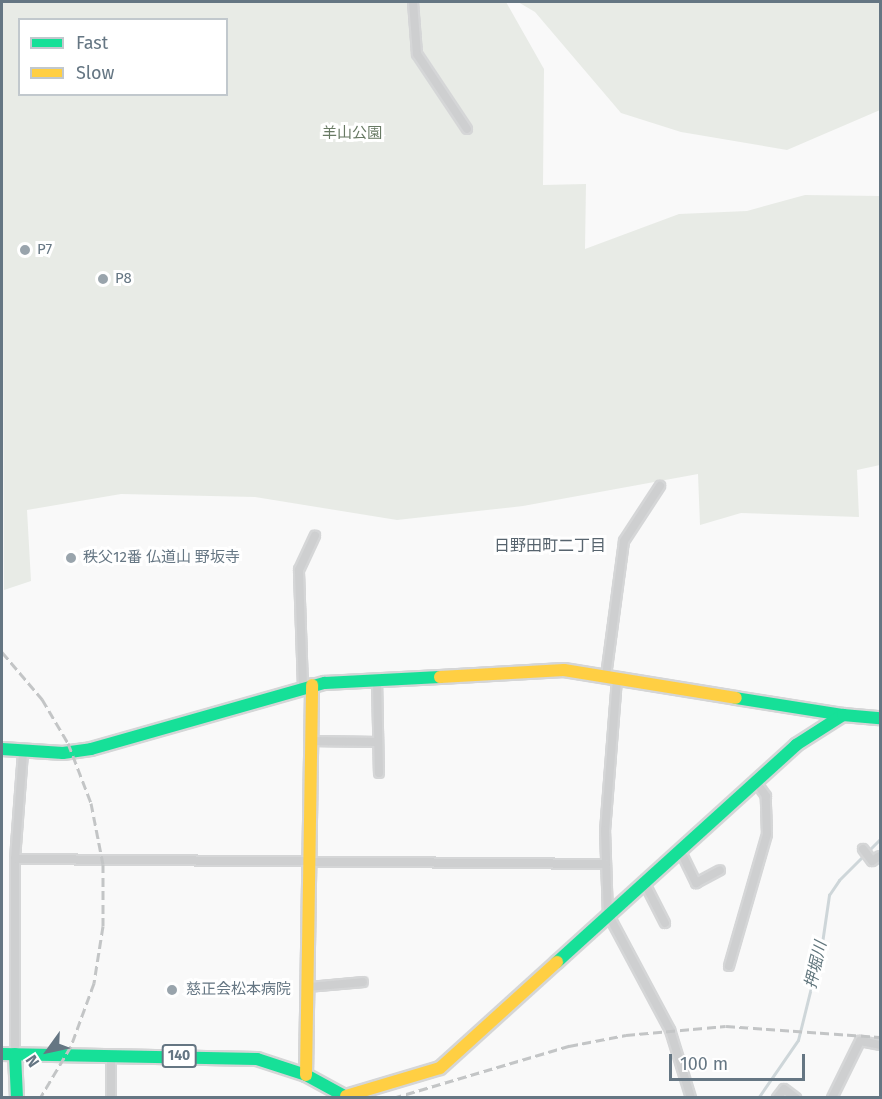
<!DOCTYPE html>
<html>
<head>
<meta charset="utf-8">
<style>
  body { margin:0 }
  #map { position:relative; width:882px; height:1099px; overflow:hidden; background:#f9f9f9; font-family:"Fira Sans","Noto Sans JP",sans-serif }
  div>[style] { position:absolute }
  .green>* { inset:0; background:#e8ebe6 }
  .stream>* { height:3px; margin:-1.5px; padding:0 1.5px; transform-origin:1.5px; border-radius:1.5px; background:#ced6d9 }
  .roads { filter:drop-shadow(2px 0 #d5d6d7) drop-shadow(-2px 0 #d5d6d7) drop-shadow(0 2px #d5d6d7) drop-shadow(0 -2px #d5d6d7) }
  .street>* { height:8px; margin:-4px; padding:0 4px; transform-origin:4px; border-radius:4px; background:#cecfd0 }
  .fast>* { height:12px; margin:-6px; padding:0 6px; transform-origin:6px; border-radius:6px; background:#16e098 }
  .slow>* { height:12px; margin:-6px; padding:0 6px; transform-origin:6px; border-radius:6px; background:#ffcf43 }
  .rail>* { height:3px; margin-top:-1.5px; transform-origin:0; background:repeating-linear-gradient(90deg,#c3c5c6 0 9px,transparent 0 13.5px) }
  .dots>* { width:16px; height:16px; translate:-50% -50%; box-sizing:border-box; border:3px solid #fff; border-radius:50% }
  span { translate:-50% -50%; white-space:nowrap; text-align:center; line-height:1.15; -webkit-text-stroke:6px #fff; paint-order:stroke }
  .shield-label span { padding:2px 4px; background:#fff; border:2px solid; border-radius:4px; -webkit-text-stroke-width:0 }
  .shield-label { font-size:14px; color:#657683; font-weight:700 }
  .park-label { font-size:15px; color:#687a64 }
  .poi-label { font-size:15px; color:#657683 }
  .left { translate:0 -50%; text-align:left }
  .neighbourhood-label { font-size:16px; color:#57646e }
  .water-label { font-size:16px; color:#60757c; font-style:italic }
  .frame { position:absolute; inset:0; border:3px solid #657683; pointer-events:none }
  .legend { position:absolute; left:18px; top:18px; width:210px; height:78px; box-sizing:border-box; background:#fff; border:2px solid #c1c8cd; margin:0; padding:8px 10px; list-style:none; font-size:18px; color:#657683 }
  .legend li { display:flex; align-items:center; gap:12px; height:30px }
  .legend b { width:30px; border:2px solid #c1c8cd }
  .north { position:absolute; left:18px; top:1021px; width:60px; height:60px; -webkit-text-stroke:4px #fff; paint-order:stroke; rotate:237deg; font-size:16px; font-weight:700; line-height:24px; text-align:center; color:#657683 }
  .north::after { content:''; display:block; margin:auto; width:21px; height:27px; background:#657683; clip-path:polygon(50% 0,100% 100%,50% 72%,0 100%) }
  .scale { position:absolute; left:669px; top:1054px; width:136px; height:27px; box-sizing:border-box; border:3px solid #657683; border-top:0; padding-left:8px; font-size:18px; line-height:21px; white-space:nowrap; color:#657683; -webkit-text-stroke:4px #fff; paint-order:stroke }
</style>
</head>
<body>
<div id="map">
  <div class="green">
    <i style="clip-path:polygon(evenodd,2px 2px,506px 2px,544px 69px,543px 185px,586px 184px,585px 249px,679px 214px,747px 211px,805px 195px,880px 196px,880px 465px,857px 470px,859px 517px,741px 513px,700px 525px,698px 474px,523px 506px,397px 520px,255px 497px,121px 494px,27px 510px,31px 581px,4px 590px,2px 2px,20px 20px,226px 20px,226px 94px,20px 94px,20px 20px)"></i>
    <i style="clip-path:polygon(518px 2px,880px 2px,880px 110px,787px 150px,681px 132px,621px 113px,535px 12px)"></i>
  </div>
  <div class="stream">
    <i style="left:758px;top:1098px;width:70px;rotate:-55.4deg"></i>
    <i style="left:798px;top:1040px;width:100px;rotate:-76.1deg"></i>
    <i style="left:822px;top:943px;width:49px;rotate:-81.7deg"></i>
    <i style="left:829px;top:895px;width:18px;rotate:-56deg"></i>
    <i style="left:839px;top:880px;width:58px;rotate:-45deg"></i>
  </div>
  <div class="roads">
    <div class="street">
      <i style="left:413px;top:2px;width:52px;rotate:85.6deg"></i>
      <i style="left:417px;top:54px;width:90px;rotate:56.3deg"></i>
      <i style="left:606px;top:676px;width:136px;rotate:-82.4deg"></i>
      <i style="left:624px;top:541px;width:66px;rotate:-56.8deg"></i>
      <i style="left:617px;top:679px;width:151px;rotate:94.5deg"></i>
      <i style="left:605px;top:830px;width:84px;rotate:88deg"></i>
      <i style="left:608px;top:914px;width:132px;rotate:61.9deg"></i>
      <i style="left:670px;top:1030px;width:71px;rotate:72.8deg"></i>
      <i style="left:377px;top:680px;width:93px;rotate:88.8deg"></i>
      <i style="left:303px;top:687px;width:117px;rotate:-92deg"></i>
      <i style="left:299px;top:570px;width:38px;rotate:-65deg"></i>
      <i style="left:311px;top:741px;width:67px;rotate:0.9deg"></i>
      <i style="left:863px;top:849px;width:15px;rotate:53deg"></i>
      <i style="left:872px;top:861px;width:9px;rotate:-32deg"></i>
      <i style="left:680px;top:850px;width:37px;rotate:64deg"></i>
      <i style="left:696px;top:883px;width:27px;rotate:-28deg"></i>
      <i style="left:15px;top:859px;width:591px;rotate:0.48deg"></i>
      <i style="left:644px;top:882px;width:46px;rotate:62.9deg"></i>
      <i style="left:729px;top:966px;width:137px;rotate:-73.9deg"></i>
      <i style="left:767px;top:834px;width:38px;rotate:-92deg"></i>
      <i style="left:766px;top:796px;width:17px;rotate:-126deg"></i>
      <i style="left:308px;top:987px;width:55px;rotate:-5.2deg"></i>
      <i style="left:15px;top:1054px;width:195px;rotate:-90deg"></i>
      <i style="left:15px;top:859px;width:106px;rotate:-85.7deg"></i>
      <i style="left:111px;top:1055px;width:43px;rotate:90deg"></i>
      <i style="left:777px;top:1098px;width:11px;rotate:-52deg"></i>
      <i style="left:784px;top:1089px;width:15px;rotate:37deg"></i>
      <i style="left:832px;top:1098px;width:64px;rotate:-63.8deg"></i>
      <i style="left:860px;top:1041px;width:20px;rotate:11deg"></i>
    </div>
    <div class="fast">
      <i style="left:736px;top:698px;width:108px;rotate:9deg"></i>
      <i style="left:2px;top:749px;width:61px;rotate:3.8deg"></i>
      <i style="left:63px;top:753px;width:28px;rotate:-8deg"></i>
      <i style="left:91px;top:749px;width:243px;rotate:-15.8deg"></i>
      <i style="left:325px;top:683px;width:115px;rotate:-3deg"></i>
      <i style="left:557px;top:962px;width:323px;rotate:-42.2deg"></i>
      <i style="left:796px;top:745px;width:56px;rotate:-32.6deg"></i>
      <i style="left:843px;top:715px;width:37px;rotate:5deg"></i>
      <i style="left:2px;top:1054px;width:255px;rotate:1.1deg"></i>
      <i style="left:257px;top:1059px;width:52px;rotate:18.1deg"></i>
      <i style="left:306px;top:1075px;width:48px;rotate:28.7deg"></i>
      <i style="left:15px;top:1054px;width:44px;rotate:87.4deg"></i>
    </div>
    <div class="slow">
      <i style="left:440px;top:677px;width:124px;rotate:-3.2deg"></i>
      <i style="left:564px;top:670px;width:174px;rotate:9.2deg"></i>
      <i style="left:306px;top:1075px;width:390px;rotate:-89.1deg"></i>
      <i style="left:346px;top:1096px;width:98px;rotate:-16.6deg"></i>
      <i style="left:440px;top:1068px;width:158px;rotate:-42.2deg"></i>
    </div>
  </div>
  <div class="rail">
    <i style="left:2px;top:652px;width:62px;rotate:49.6deg"></i>
    <i style="left:42px;top:699px;width:51px;rotate:59.4deg"></i>
    <i style="left:68px;top:743px;width:64px;rotate:69deg"></i>
    <i style="left:91px;top:803px;width:62px;rotate:78.9deg"></i>
    <i style="left:103px;top:864px;width:62px;rotate:90deg"></i>
    <i style="left:103px;top:926px;width:58px;rotate:99deg"></i>
    <i style="left:94px;top:983px;width:67px;rotate:110.1deg"></i>
    <i style="left:71px;top:1046px;width:61px;rotate:120.8deg"></i>
    <i style="left:393px;top:1098px;width:184px;rotate:-16.5deg"></i>
    <i style="left:569px;top:1046px;width:58px;rotate:-10.9deg"></i>
    <i style="left:626px;top:1035px;width:100px;rotate:-5.1deg"></i>
    <i style="left:726px;top:1026px;width:154px;rotate:4.1deg"></i>
  </div>
  <div class="dots">
    <i style="left:25px;top:250px;background:#99a4ac"></i>
    <i style="left:103px;top:279px;background:#99a4ac"></i>
    <i style="left:71px;top:558px;background:#99a4ac"></i>
    <i style="left:172px;top:990px;background:#99a4ac"></i>
  </div>
  <div class="shield-label">
    <span style="left:179px;top:1056px">140</span>
  </div>
  <div class="park-label">
    <span style="left:352px;top:134px">羊山公園</span>
  </div>
  <div class="poi-label">
    <span class="left" style="left:37px;top:250px">P7</span>
    <span class="left" style="left:115px;top:279px">P8</span>
    <span class="left" style="left:83px;top:558px">秩父12番 仏道山 野坂寺</span>
    <span class="left" style="left:186px;top:990px">慈正会松本病院</span>
  </div>
  <div class="neighbourhood-label">
    <span style="left:550px;top:546px">日野田町二丁目</span>
  </div>
  <div class="water-label">
    <span style="left:816px;top:965px;rotate:-77deg">押堀川</span>
  </div>
  <div class="frame"></div>
  <ul class="legend">
  <li><b style="height:8px;background:#16e098"></b>Fast</li>
  <li><b style="height:8px;background:#ffcf43"></b>Slow</li>
  </ul>
  <div class="north">N</div>
  <div class="scale">100 m</div>
</div>
</body>
</html>
